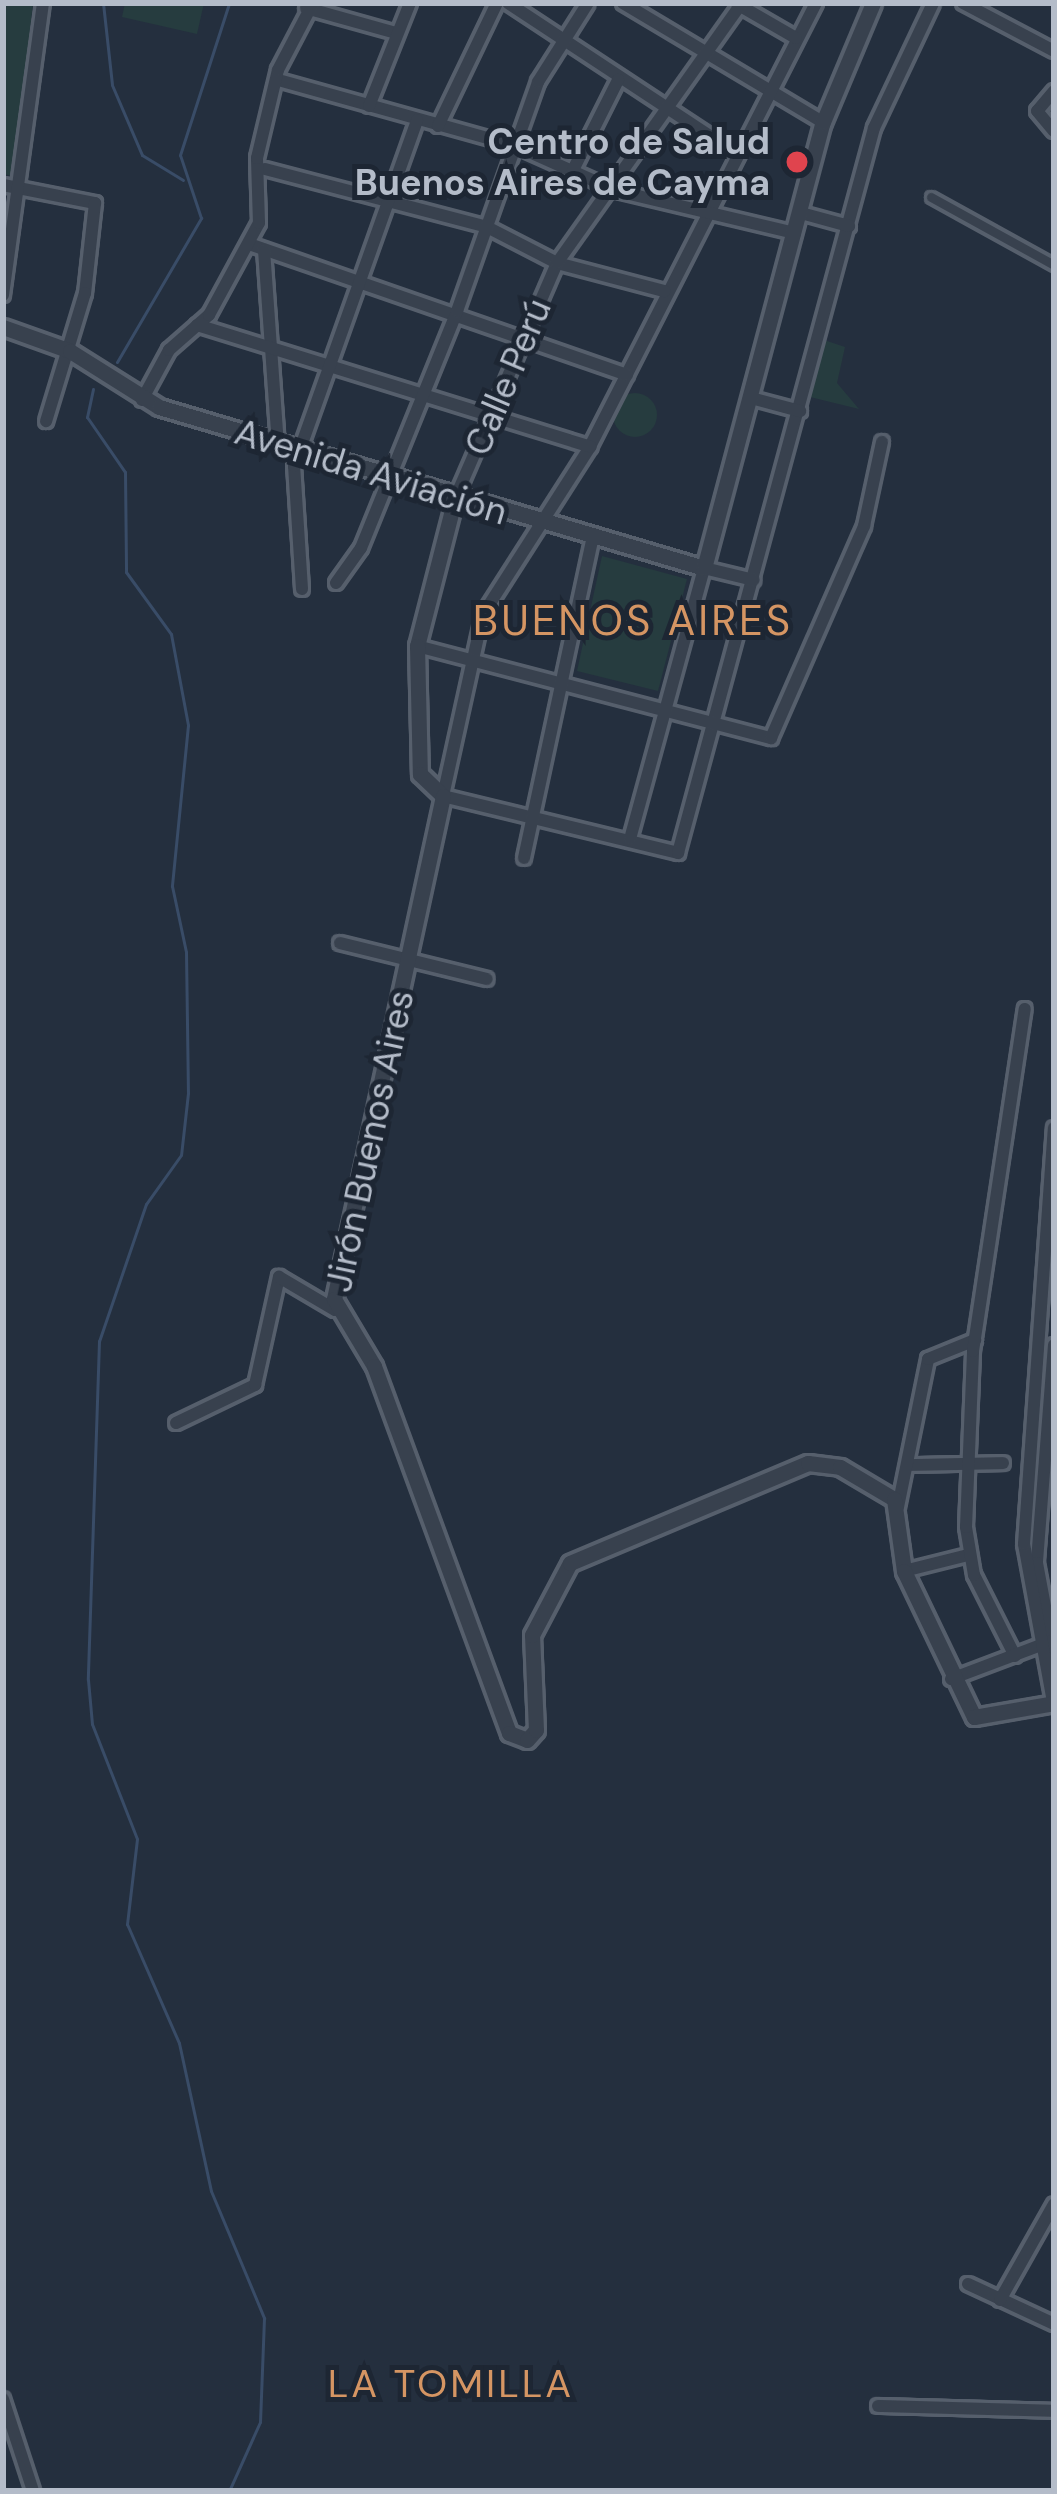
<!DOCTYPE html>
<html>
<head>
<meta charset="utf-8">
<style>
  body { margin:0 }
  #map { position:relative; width:1057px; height:2494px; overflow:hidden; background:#242f3e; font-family:"DM Sans",sans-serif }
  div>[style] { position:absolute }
  .green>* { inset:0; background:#263c3f }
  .round { border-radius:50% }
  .stream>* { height:3px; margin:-1.5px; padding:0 1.5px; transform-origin:1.5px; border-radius:1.5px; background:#394c67 }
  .roads { filter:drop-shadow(3px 0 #565f6c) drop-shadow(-3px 0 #565f6c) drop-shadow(0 3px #565f6c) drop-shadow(0 -3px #565f6c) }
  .pedestrian>* { height:9px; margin:-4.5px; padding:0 4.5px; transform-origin:4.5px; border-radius:4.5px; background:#38414e }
  .minor>* { height:12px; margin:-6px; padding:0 6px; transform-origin:6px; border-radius:6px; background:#38414e }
  .tertiary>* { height:15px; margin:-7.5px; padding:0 7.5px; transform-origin:7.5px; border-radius:7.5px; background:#38414e }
  .dots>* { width:33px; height:33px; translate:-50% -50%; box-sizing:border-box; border:6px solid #1d2633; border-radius:50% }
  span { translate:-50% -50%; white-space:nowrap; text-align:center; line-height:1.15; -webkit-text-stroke:10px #1d2633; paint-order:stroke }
  .poi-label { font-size:36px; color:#b4bcc9; font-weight:700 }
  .right { translate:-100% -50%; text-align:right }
  .street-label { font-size:36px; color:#b4bcc9 }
  .neighbourhood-label { font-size:39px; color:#d59563; letter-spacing:3px }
  .quarter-label { font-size:42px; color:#d59563; letter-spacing:3px }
  .frame { position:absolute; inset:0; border:6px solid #b4bcc9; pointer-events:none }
</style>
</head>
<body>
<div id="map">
  <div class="green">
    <i style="clip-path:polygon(3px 3px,33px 3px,14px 176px,3px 174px)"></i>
    <i style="clip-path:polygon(125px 3px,204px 3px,197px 34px,122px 17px)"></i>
    <i style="clip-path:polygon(824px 340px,845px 347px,837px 383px,859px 409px,810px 397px)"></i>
    <i class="round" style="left:613px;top:393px;width:44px;height:44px"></i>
    <i style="clip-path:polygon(602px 556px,687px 579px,658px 691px,577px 671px)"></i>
  </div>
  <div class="stream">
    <i style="left:103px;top:3px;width:82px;rotate:83.7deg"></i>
    <i style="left:112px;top:85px;width:76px;rotate:66.8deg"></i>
    <i style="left:142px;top:155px;width:48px;rotate:31.4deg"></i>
    <i style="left:117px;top:362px;width:167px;rotate:-59.7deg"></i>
    <i style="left:201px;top:218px;width:66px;rotate:-108.4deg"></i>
    <i style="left:180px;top:155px;width:160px;rotate:-72.1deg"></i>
    <i style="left:93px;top:389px;width:29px;rotate:102deg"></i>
    <i style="left:87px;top:417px;width:67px;rotate:55.4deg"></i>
    <i style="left:125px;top:472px;width:100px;rotate:89.4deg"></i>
    <i style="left:126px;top:572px;width:77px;rotate:54deg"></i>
    <i style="left:171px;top:634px;width:93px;rotate:79.4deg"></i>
    <i style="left:188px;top:725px;width:162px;rotate:95.7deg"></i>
    <i style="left:172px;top:886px;width:67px;rotate:78deg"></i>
    <i style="left:186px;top:952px;width:141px;rotate:89.2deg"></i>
    <i style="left:188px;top:1093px;width:62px;rotate:96.4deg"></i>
    <i style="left:181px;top:1155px;width:60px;rotate:125.5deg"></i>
    <i style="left:146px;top:1204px;width:145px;rotate:108.9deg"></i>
    <i style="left:99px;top:1341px;width:339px;rotate:91.9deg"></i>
    <i style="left:88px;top:1680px;width:44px;rotate:84.8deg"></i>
    <i style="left:92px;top:1724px;width:123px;rotate:68.6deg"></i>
    <i style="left:137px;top:1839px;width:86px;rotate:96.7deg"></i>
    <i style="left:127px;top:1924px;width:130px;rotate:66.4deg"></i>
    <i style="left:179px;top:2043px;width:151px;rotate:77.8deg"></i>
    <i style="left:211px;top:2191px;width:138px;rotate:67.3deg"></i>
    <i style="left:264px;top:2318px;width:104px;rotate:92.2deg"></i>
    <i style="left:260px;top:2422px;width:76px;rotate:114.2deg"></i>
  </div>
  <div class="roads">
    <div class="pedestrian">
      <i style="left:931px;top:197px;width:141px;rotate:28.9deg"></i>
    </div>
    <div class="minor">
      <i style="left:508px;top:3px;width:274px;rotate:33.4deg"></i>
      <i style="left:623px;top:3px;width:233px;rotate:30.8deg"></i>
      <i style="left:816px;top:3px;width:498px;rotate:117deg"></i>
      <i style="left:590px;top:447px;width:198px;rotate:122.6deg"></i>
      <i style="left:483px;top:614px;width:186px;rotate:102.4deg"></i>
      <i style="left:443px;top:796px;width:242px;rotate:13.6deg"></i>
      <i style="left:678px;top:853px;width:751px;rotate:-74.87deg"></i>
      <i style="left:874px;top:128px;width:138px;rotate:-64.7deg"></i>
      <i style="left:963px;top:3px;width:103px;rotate:27.8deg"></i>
      <i style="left:737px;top:4px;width:68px;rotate:30deg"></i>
      <i style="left:306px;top:8px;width:93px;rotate:15.5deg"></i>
      <i style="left:282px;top:81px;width:243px;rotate:15.5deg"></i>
      <i style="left:516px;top:146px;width:111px;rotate:24deg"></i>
      <i style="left:617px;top:191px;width:183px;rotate:13.3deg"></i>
      <i style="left:1054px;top:91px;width:26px;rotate:130deg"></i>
      <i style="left:1037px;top:111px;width:26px;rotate:50deg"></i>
      <i style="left:369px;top:106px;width:111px;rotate:-68.3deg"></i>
      <i style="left:438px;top:126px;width:136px;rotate:-64.4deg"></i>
      <i style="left:265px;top:169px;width:229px;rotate:14.6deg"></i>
      <i style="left:487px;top:227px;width:79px;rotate:27.2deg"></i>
      <i style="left:557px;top:263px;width:111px;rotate:14.7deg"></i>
      <i style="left:573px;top:170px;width:101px;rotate:-63.4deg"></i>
      <i style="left:3px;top:185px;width:94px;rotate:11.1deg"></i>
      <i style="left:95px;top:203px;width:91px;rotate:96.3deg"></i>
      <i style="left:85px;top:293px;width:134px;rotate:106.9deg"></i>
      <i style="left:801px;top:213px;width:50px;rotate:15.2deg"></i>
      <i style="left:249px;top:244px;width:400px;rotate:19.1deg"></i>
      <i style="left:264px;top:250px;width:194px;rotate:85.9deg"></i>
      <i style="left:3px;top:295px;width:295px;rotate:-82.2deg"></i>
      <i style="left:197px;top:325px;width:412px;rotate:17.2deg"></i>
      <i style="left:751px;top:398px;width:51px;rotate:14.9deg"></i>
      <i style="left:142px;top:400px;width:57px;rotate:-61.6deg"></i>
      <i style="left:169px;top:350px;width:53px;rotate:-41.2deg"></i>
      <i style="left:209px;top:315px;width:105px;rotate:-61.5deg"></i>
      <i style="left:259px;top:223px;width:65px;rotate:-91.8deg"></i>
      <i style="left:257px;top:158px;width:90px;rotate:-76.6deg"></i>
      <i style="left:278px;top:70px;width:76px;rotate:-62.4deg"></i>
      <i style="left:454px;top:501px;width:259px;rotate:-66.6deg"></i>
      <i style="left:557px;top:263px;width:319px;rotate:-54.6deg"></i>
      <i style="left:336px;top:583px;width:43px;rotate:-54.5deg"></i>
      <i style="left:361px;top:548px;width:256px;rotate:-67.9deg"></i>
      <i style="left:457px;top:311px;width:243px;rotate:-70.5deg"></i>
      <i style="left:538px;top:82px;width:93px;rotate:-57.7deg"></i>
      <i style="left:302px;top:589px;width:123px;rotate:-93.7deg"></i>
      <i style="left:294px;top:466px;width:367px;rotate:-70.4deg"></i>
      <i style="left:417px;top:646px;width:366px;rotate:14.6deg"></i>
      <i style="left:771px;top:738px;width:232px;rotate:-66.3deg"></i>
      <i style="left:864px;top:526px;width:86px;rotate:-77.9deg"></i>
      <i style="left:630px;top:839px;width:281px;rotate:-74.7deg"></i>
      <i style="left:704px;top:568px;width:51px;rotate:13.5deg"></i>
      <i style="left:524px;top:858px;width:325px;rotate:-77.9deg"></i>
      <i style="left:340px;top:943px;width:151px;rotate:13.8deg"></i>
      <i style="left:1054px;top:1345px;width:219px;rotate:94.5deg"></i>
      <i style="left:1037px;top:1563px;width:94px;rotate:79.5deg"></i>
      <i style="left:176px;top:1423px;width:88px;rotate:-25.7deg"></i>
      <i style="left:255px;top:1385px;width:111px;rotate:-77.5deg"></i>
      <i style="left:279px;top:1277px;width:65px;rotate:30.5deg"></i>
      <i style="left:911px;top:1465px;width:92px;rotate:-1.2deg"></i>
      <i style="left:898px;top:1507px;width:151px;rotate:-78.5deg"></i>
      <i style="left:928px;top:1359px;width:51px;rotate:-22deg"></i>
      <i style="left:904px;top:1571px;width:66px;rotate:-14deg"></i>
      <i style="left:1015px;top:1656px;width:91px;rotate:-116.8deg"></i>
      <i style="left:974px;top:1575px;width:49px;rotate:-99.5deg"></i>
      <i style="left:966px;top:1527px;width:176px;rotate:-87.7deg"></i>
      <i style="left:973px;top:1351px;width:346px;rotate:-81.4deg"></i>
      <i style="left:951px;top:1679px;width:105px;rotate:-20.7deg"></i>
      <i style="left:1053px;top:1702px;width:161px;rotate:-100.4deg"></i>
      <i style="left:1024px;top:1544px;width:417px;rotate:-85.9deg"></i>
      <i style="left:968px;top:2284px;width:95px;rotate:24.9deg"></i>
      <i style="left:1000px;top:2300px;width:110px;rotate:-60.6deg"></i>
      <i style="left:3px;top:2399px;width:97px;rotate:71.9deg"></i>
      <i style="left:878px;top:2406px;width:176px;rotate:1.6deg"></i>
    </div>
    <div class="tertiary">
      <i style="left:3px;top:327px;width:71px;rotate:19.7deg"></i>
      <i style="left:70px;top:351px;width:105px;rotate:32.2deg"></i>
      <i style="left:159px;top:407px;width:568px;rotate:16.46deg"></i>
      <i style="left:704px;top:568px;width:462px;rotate:-75.1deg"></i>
      <i style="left:823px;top:122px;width:129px;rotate:-67.2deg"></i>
      <i style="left:454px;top:502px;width:149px;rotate:104.4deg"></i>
      <i style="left:417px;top:646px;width:128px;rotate:88.7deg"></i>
      <i style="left:420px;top:774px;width:32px;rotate:44deg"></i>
      <i style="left:443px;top:796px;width:515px;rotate:102.23deg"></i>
      <i style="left:334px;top:1299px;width:78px;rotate:59.2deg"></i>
      <i style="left:374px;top:1366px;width:391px;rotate:69.8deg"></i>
      <i style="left:509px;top:1733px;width:19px;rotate:21deg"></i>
      <i style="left:527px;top:1740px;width:13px;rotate:-48deg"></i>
      <i style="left:536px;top:1730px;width:95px;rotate:-92.4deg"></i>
      <i style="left:532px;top:1635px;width:81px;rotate:-62.2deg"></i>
      <i style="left:570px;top:1563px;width:258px;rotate:-22.8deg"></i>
      <i style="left:808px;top:1463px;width:32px;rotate:7deg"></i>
      <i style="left:840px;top:1467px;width:63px;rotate:30.7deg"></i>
      <i style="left:894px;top:1499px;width:73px;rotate:82.1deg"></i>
      <i style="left:904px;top:1571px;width:162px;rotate:64.4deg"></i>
      <i style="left:974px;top:1717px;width:81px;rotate:-9.9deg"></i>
    </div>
  </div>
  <div class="dots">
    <i style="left:797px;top:162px;background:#e0444e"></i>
  </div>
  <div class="poi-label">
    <span class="right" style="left:770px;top:162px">Centro de Salud<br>Buenos Aires de Cayma</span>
  </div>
  <div class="street-label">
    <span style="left:508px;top:377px;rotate:-67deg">Calle Perú</span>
    <span style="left:371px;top:472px;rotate:17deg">Avenida Aviación</span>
    <span style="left:370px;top:1141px;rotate:-78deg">Jirón Buenos Aires</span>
  </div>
  <div class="neighbourhood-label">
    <span style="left:451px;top:2384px">LA TOMILLA</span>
  </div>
  <div class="quarter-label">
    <span style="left:633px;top:621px">BUENOS AIRES</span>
  </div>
  <div class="frame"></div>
</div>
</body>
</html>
